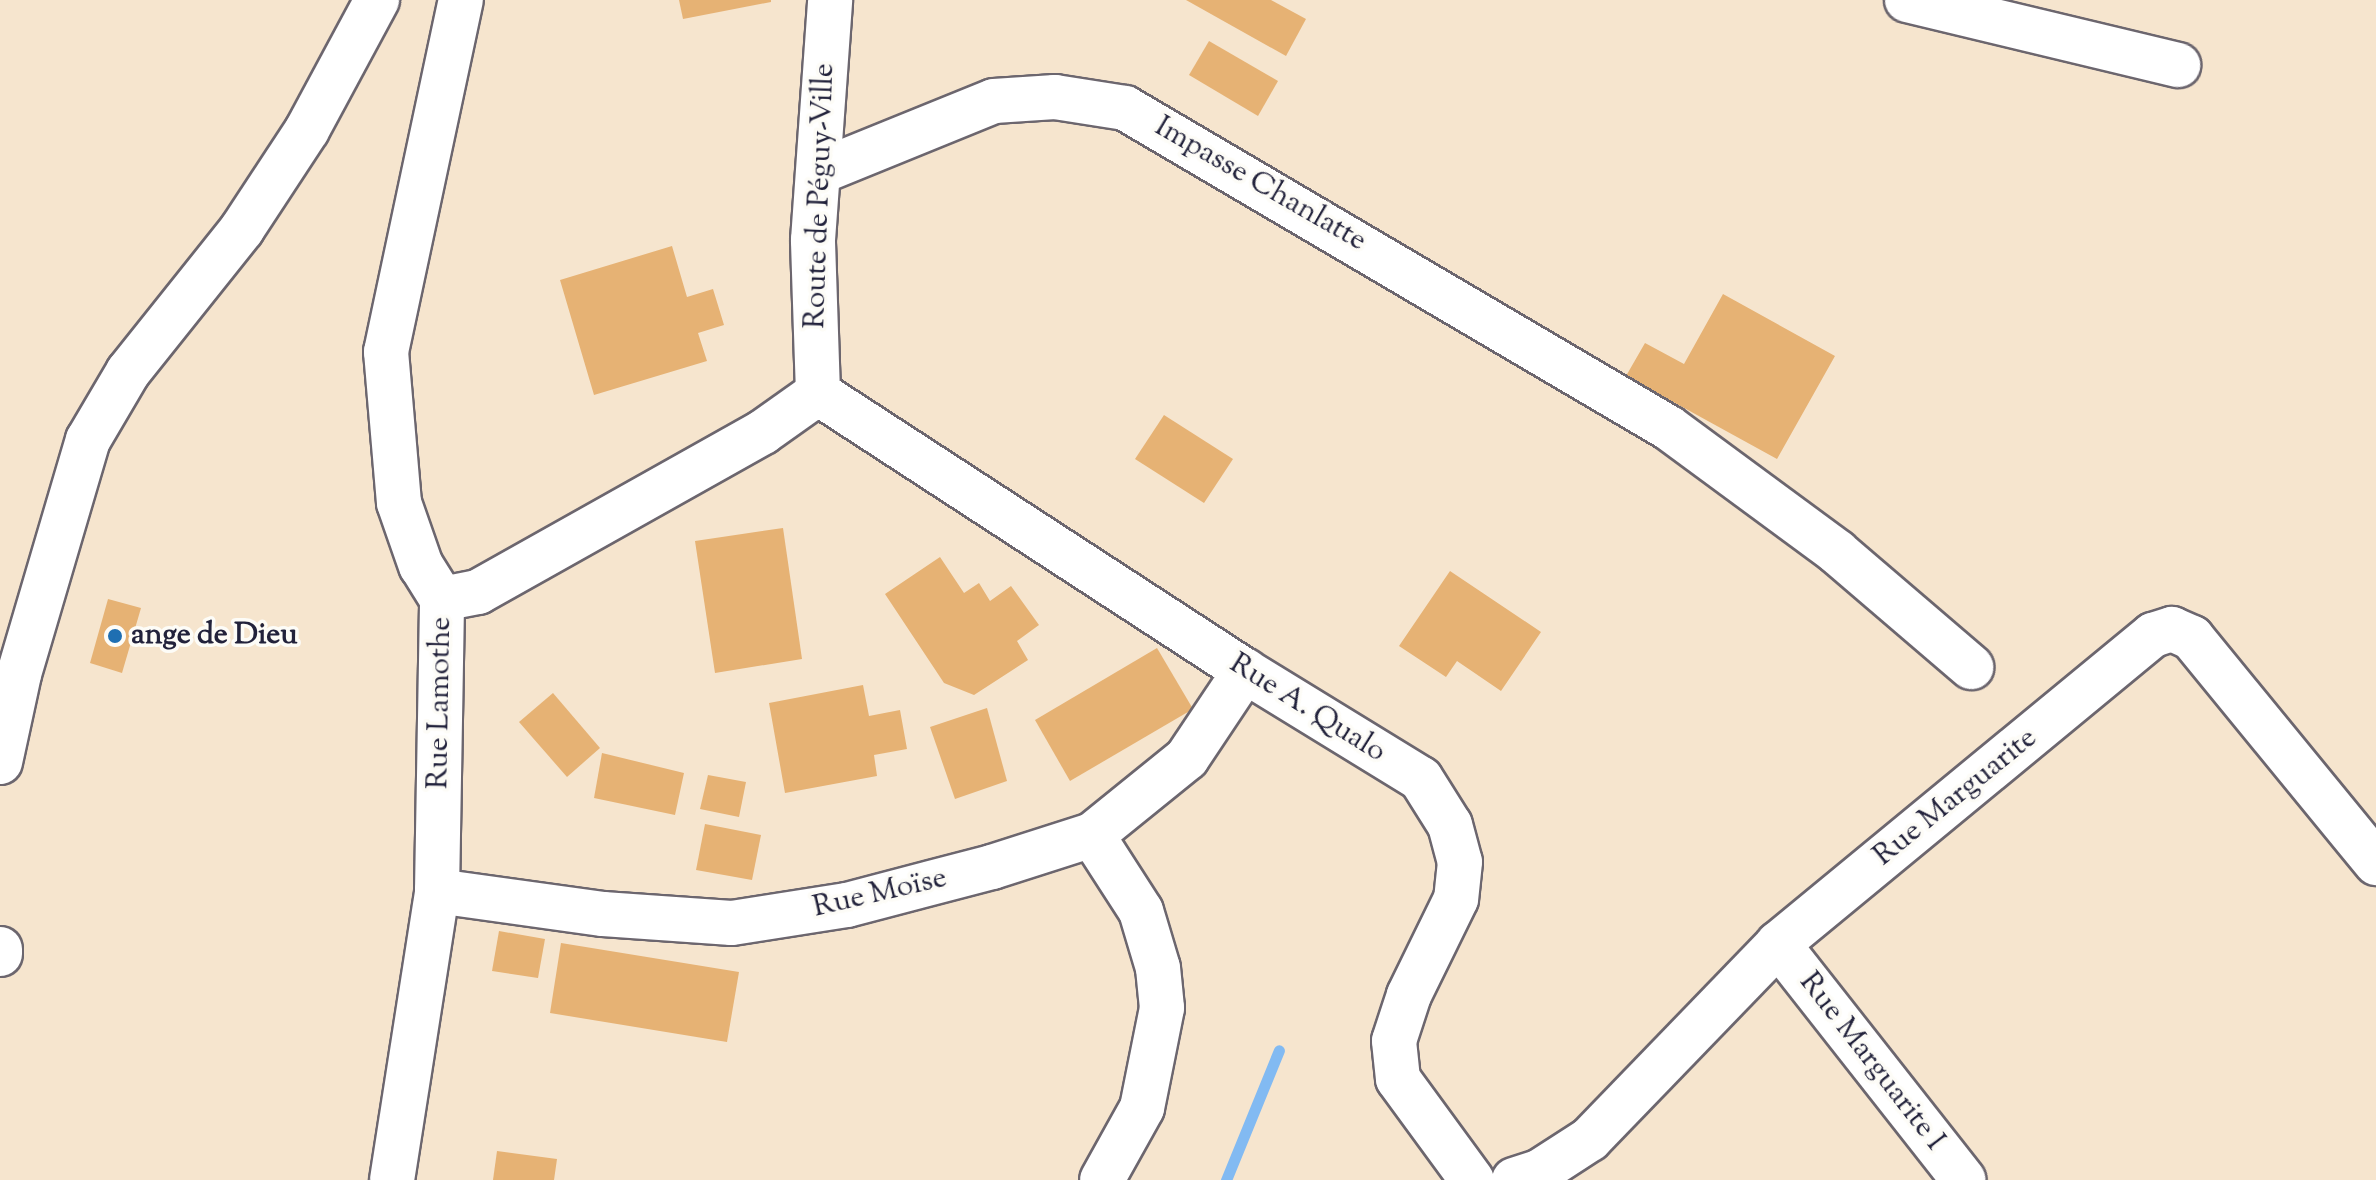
<!DOCTYPE html>
<html>
<head>
<meta charset="utf-8">
<style>
  body { margin:0 }
  #map { position:relative; width:2376px; height:1180px; overflow:hidden; background:#f6e5ce; font-family:"Sorts Mill Goudy",serif }
  div>[style] { position:absolute }
  .stream>* { height:11px; margin:-5.5px; padding:0 5.5px; transform-origin:5.5px; border-radius:5.5px; background:#82baf2 }
  .building>* { inset:0; background:#e6b274 }
  .roads { filter:drop-shadow(2px 0 #6c666e) drop-shadow(-2px 0 #6c666e) drop-shadow(0 2px #6c666e) drop-shadow(0 -2px #6c666e) }
  .minor>* { height:44px; margin:-22px; padding:0 22px; transform-origin:22px; border-radius:22px; background:#fff }
  .dots>* { width:22px; height:22px; translate:-50% -50%; box-sizing:border-box; border:4px solid #fdfcf7; border-radius:50% }
  span { translate:-50% -50%; white-space:nowrap; text-align:center; line-height:1.15; -webkit-text-stroke:7px #fdfcf7; paint-order:stroke }
  .street-label { font-size:30px; color:#22223b }
  .poi-label { font-size:30px; color:#22223b; font-weight:700 }
  .left { translate:0 -50%; text-align:left }
</style>
</head>
<body>
<div id="map">
  <div class="stream">
    <i style="left:1226px;top:1180px;width:140px;rotate:-67.8deg"></i>
  </div>
  <div class="building">
    <i style="clip-path:polygon(679px 0,771px 0,771px 2px,683px 19px)"></i>
    <i style="clip-path:polygon(1186px 0,1271px 0,1306px 19px,1286px 56px)"></i>
    <i style="clip-path:polygon(1209px 41px,1278px 81px,1258px 116px,1189px 75px)"></i>
    <i style="clip-path:polygon(672px 246px,687px 297px,713px 289px,724px 325px,698px 333px,707px 361px,594px 395px,560px 280px)"></i>
    <i style="clip-path:polygon(1723px 294px,1835px 356px,1777px 459px,1626px 376px,1645px 343px,1684px 364px)"></i>
    <i style="clip-path:polygon(1164px 415px,1233px 459px,1204px 503px,1135px 459px)"></i>
    <i style="clip-path:polygon(783px 528px,802px 659px,715px 673px,695px 541px)"></i>
    <i style="clip-path:polygon(940px 557px,964px 593px,979px 583px,990px 601px,1011px 586px,1039px 625px,1017px 641px,1028px 660px,974px 695px,944px 683px,885px 594px)"></i>
    <i style="clip-path:polygon(1450px 571px,1541px 632px,1501px 691px,1457px 661px,1446px 677px,1399px 646px)"></i>
    <i style="clip-path:polygon(108px 599px,141px 608px,122px 673px,90px 663px)"></i>
    <i style="clip-path:polygon(1157px 648px,1193px 709px,1070px 781px,1035px 720px)"></i>
    <i style="clip-path:polygon(863px 685px,869px 716px,900px 710px,907px 749px,874px 755px,877px 776px,785px 793px,769px 703px)"></i>
    <i style="clip-path:polygon(553px 693px,600px 748px,567px 777px,519px 722px)"></i>
    <i style="clip-path:polygon(987px 708px,1007px 781px,955px 799px,930px 727px)"></i>
    <i style="clip-path:polygon(602px 753px,684px 773px,675px 815px,594px 798px)"></i>
    <i style="clip-path:polygon(708px 775px,746px 782px,739px 817px,700px 809px)"></i>
    <i style="clip-path:polygon(705px 824px,761px 835px,752px 880px,696px 870px)"></i>
    <i style="clip-path:polygon(499px 931px,545px 939px,538px 978px,492px 971px)"></i>
    <i style="clip-path:polygon(561px 943px,739px 972px,727px 1042px,550px 1013px)"></i>
    <i style="clip-path:polygon(497px 1151px,557px 1159px,554px 1180px,493px 1180px)"></i>
  </div>
  <div class="roads">
    <div class="minor">
      <i style="left:1907px;top:0;width:279px;rotate:13.5deg"></i>
      <i style="left:819px;top:172px;width:189px;rotate:-22.1deg"></i>
      <i style="left:994px;top:101px;width:61px;rotate:-3.8deg"></i>
      <i style="left:1055px;top:97px;width:71px;rotate:8.9deg"></i>
      <i style="left:1125px;top:108px;width:631px;rotate:30.47deg"></i>
      <i style="left:1669px;top:428px;width:209px;rotate:36.4deg"></i>
      <i style="left:1837px;top:552px;width:177px;rotate:40.6deg"></i>
      <i style="left:818px;top:393px;width:510px;rotate:33.07deg"></i>
      <i style="left:1245px;top:671px;width:206px;rotate:31.5deg"></i>
      <i style="left:1421px;top:779px;width:54px;rotate:57.8deg"></i>
      <i style="left:1450px;top:825px;width:38px;rotate:75deg"></i>
      <i style="left:1460px;top:862px;width:37px;rotate:96deg"></i>
      <i style="left:1456px;top:899px;width:107px;rotate:116.1deg"></i>
      <i style="left:1409px;top:995px;width:48px;rotate:108.1deg"></i>
      <i style="left:1394px;top:1041px;width:38px;rotate:84deg"></i>
      <i style="left:1398px;top:1079px;width:125px;rotate:53.8deg"></i>
      <i style="left:818px;top:393px;width:153px;rotate:-91.9deg"></i>
      <i style="left:813px;top:240px;width:241px;rotate:-85.9deg"></i>
      <i style="left:442px;top:599px;width:37px;rotate:-11deg"></i>
      <i style="left:478px;top:592px;width:327px;rotate:-29.3deg"></i>
      <i style="left:763px;top:432px;width:67px;rotate:-35.3deg"></i>
      <i style="left:0;top:762px;width:90px;rotate:-77.8deg"></i>
      <i style="left:19px;top:674px;width:244px;rotate:-73.6deg"></i>
      <i style="left:88px;top:440px;width:79px;rotate:-59.5deg"></i>
      <i style="left:128px;top:372px;width:183px;rotate:-51.4deg"></i>
      <i style="left:242px;top:229px;width:118px;rotate:-56.7deg"></i>
      <i style="left:307px;top:130px;width:148px;rotate:-61.7deg"></i>
      <i style="left:1092px;top:835px;width:90px;rotate:57.2deg"></i>
      <i style="left:1141px;top:911px;width:59px;rotate:73.4deg"></i>
      <i style="left:1158px;top:968px;width:40px;rotate:84.3deg"></i>
      <i style="left:1162px;top:1008px;width:102px;rotate:101.3deg"></i>
      <i style="left:1142px;top:1108px;width:82px;rotate:119.1deg"></i>
      <i style="left:437px;top:891px;width:168px;rotate:7.9deg"></i>
      <i style="left:603px;top:914px;width:129px;rotate:4deg"></i>
      <i style="left:732px;top:923px;width:116px;rotate:-8.9deg"></i>
      <i style="left:847px;top:905px;width:150px;rotate:-14.7deg"></i>
      <i style="left:992px;top:867px;width:105px;rotate:-17.7deg"></i>
      <i style="left:1092px;top:835px;width:122px;rotate:-39deg"></i>
      <i style="left:1187px;top:758px;width:105px;rotate:-56.3deg"></i>
      <i style="left:1778px;top:944px;width:300px;rotate:51.8deg"></i>
      <i style="left:0;top:949px;width:5px;rotate:90deg"></i>
      <i style="left:392px;top:1180px;width:292px;rotate:-81.1deg"></i>
      <i style="left:437px;top:891px;width:292px;rotate:-89deg"></i>
      <i style="left:442px;top:599px;width:39px;rotate:-122deg"></i>
      <i style="left:421px;top:566px;width:67px;rotate:-109.2deg"></i>
      <i style="left:399px;top:503px;width:152px;rotate:-94.9deg"></i>
      <i style="left:386px;top:352px;width:360px;rotate:-78deg"></i>
      <i style="left:1514px;top:1180px;width:26px;rotate:-18deg"></i>
      <i style="left:1539px;top:1172px;width:61px;rotate:-32.9deg"></i>
      <i style="left:1590px;top:1139px;width:271px;rotate:-46deg"></i>
      <i style="left:1778px;top:944px;width:486px;rotate:-39.5deg"></i>
      <i style="left:2153px;top:635px;width:20px;rotate:-18deg"></i>
      <i style="left:2172px;top:629px;width:22px;rotate:24deg"></i>
      <i style="left:2192px;top:638px;width:291px;rotate:50.7deg"></i>
    </div>
  </div>
  <div class="dots">
    <i style="left:115px;top:636px;background:#1f6fb2"></i>
  </div>
  <div class="street-label">
    <span style="left:1260px;top:185px;rotate:30deg">Impasse Chanlatte</span>
    <span style="left:821px;top:196px;rotate:-88deg">Route de Péguy-Ville</span>
    <span style="left:441px;top:703px;rotate:-89deg">Rue Lamothe</span>
    <span style="left:1307px;top:709px;rotate:32deg">Rue A. Qualo</span>
    <span style="left:1956px;top:798px;rotate:-39deg">Rue Marguarite</span>
    <span style="left:880px;top:894px;rotate:-13deg">Rue Moïse</span>
    <span style="left:1871px;top:1062px;rotate:52deg">Rue Marguarite I</span>
  </div>
  <div class="poi-label">
    <span class="left" style="left:131px;top:636px">ange de Dieu</span>
  </div>
</div>
</body>
</html>
